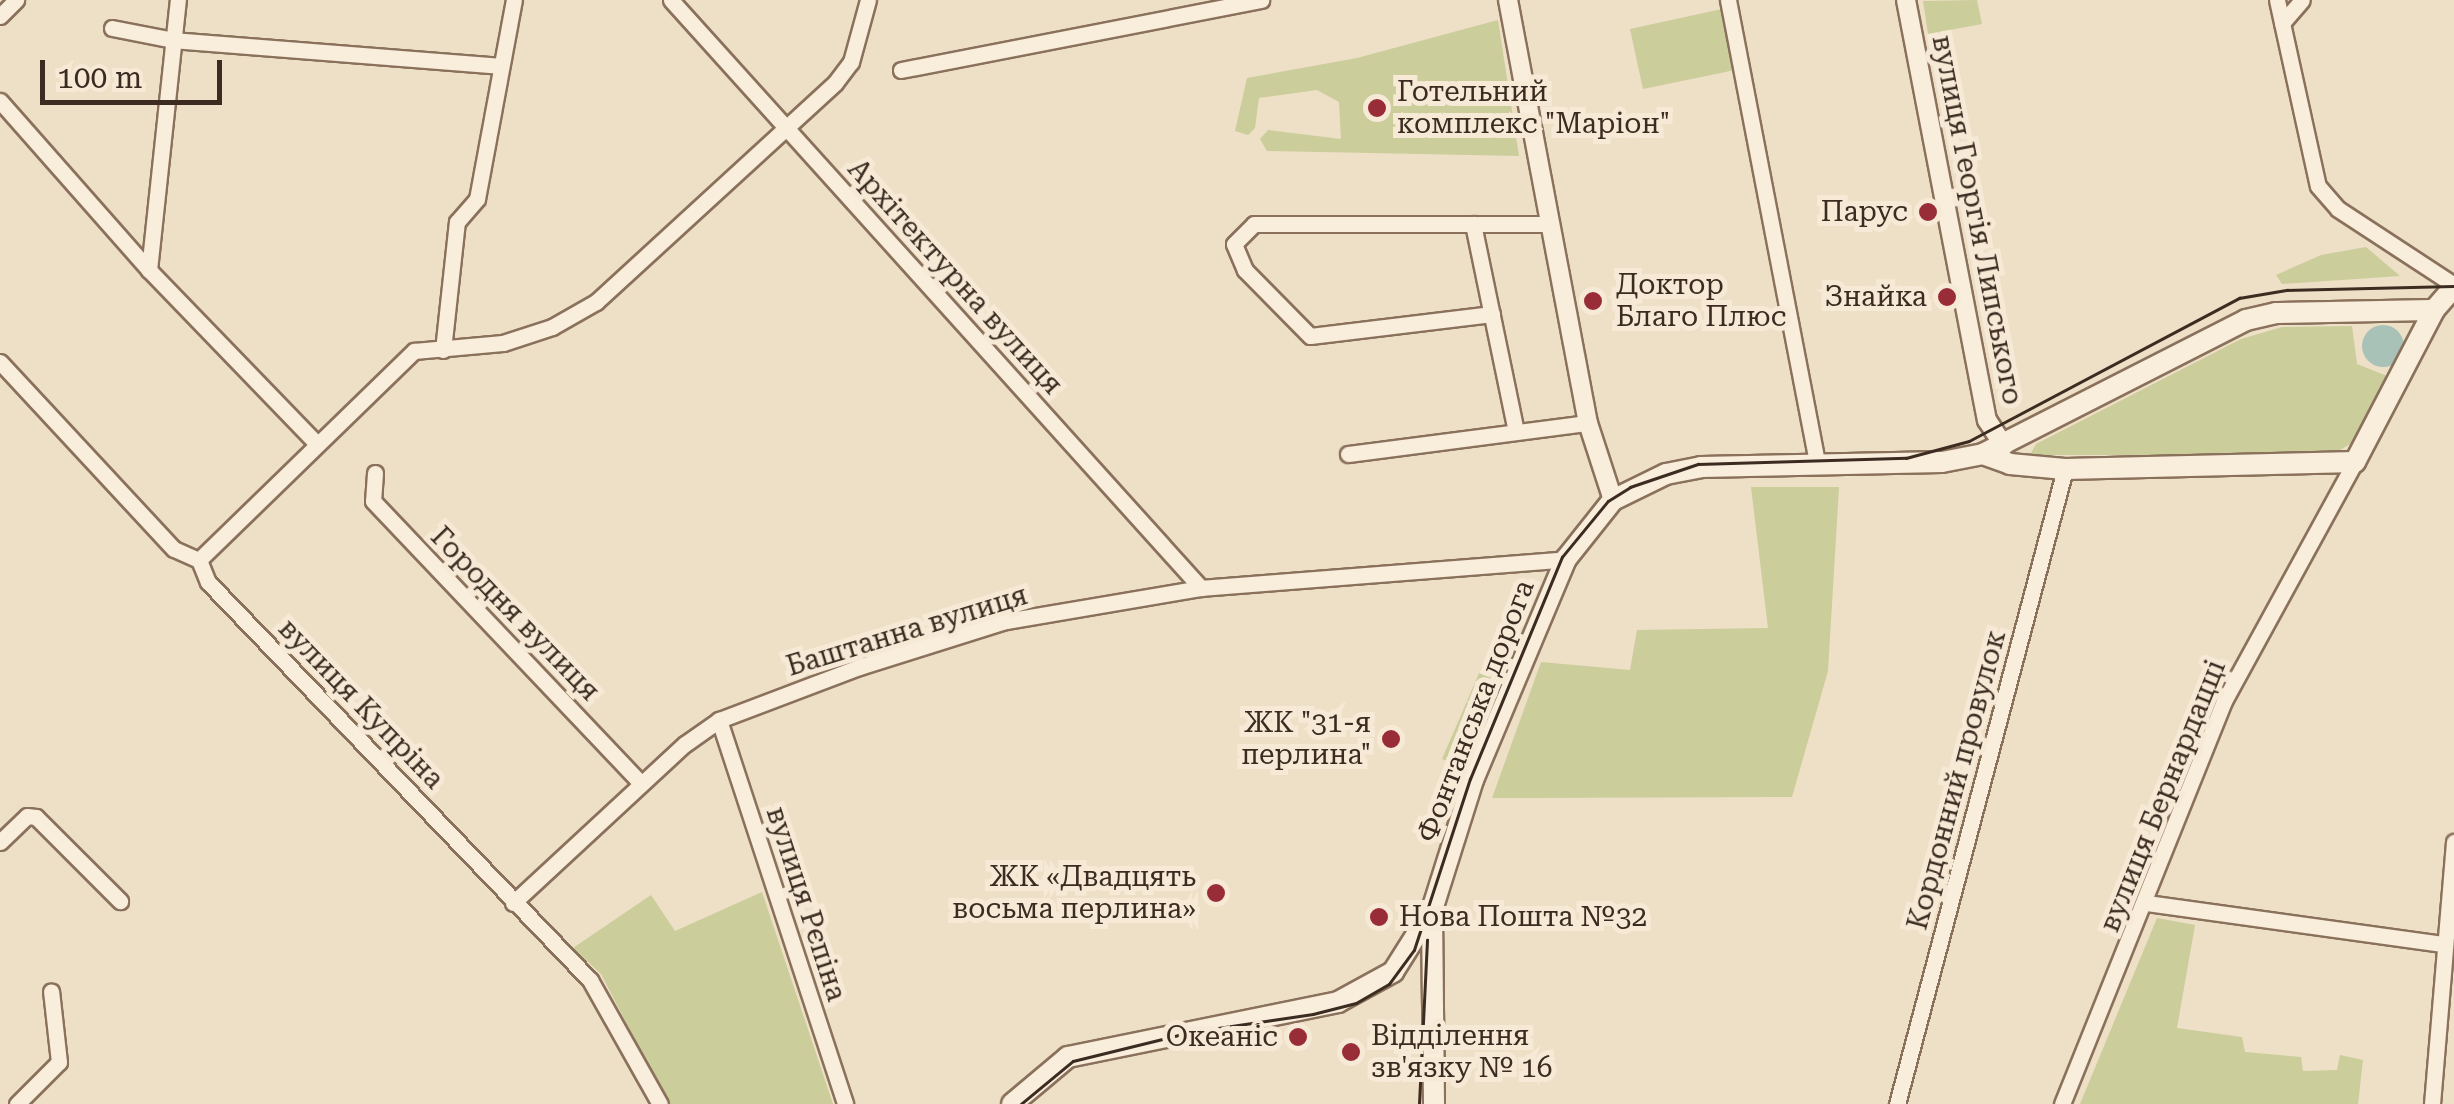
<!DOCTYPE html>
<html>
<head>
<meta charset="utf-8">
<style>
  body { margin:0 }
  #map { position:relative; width:2454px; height:1104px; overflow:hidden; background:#eedfc7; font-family:"Roboto Serif",serif }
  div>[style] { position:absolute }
  .green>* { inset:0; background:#cbcd9b }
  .water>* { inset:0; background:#a8c2b8 }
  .round { border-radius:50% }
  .roads { filter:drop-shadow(2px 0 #8a715c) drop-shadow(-2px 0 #8a715c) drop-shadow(0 2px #8a715c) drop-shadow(0 -2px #8a715c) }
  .minor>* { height:15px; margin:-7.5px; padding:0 7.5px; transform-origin:7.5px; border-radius:7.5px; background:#f9eddb }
  .tertiary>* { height:18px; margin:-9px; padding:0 9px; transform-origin:9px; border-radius:9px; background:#f9eddb }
  .secondary>* { height:20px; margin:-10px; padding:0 10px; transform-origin:10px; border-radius:10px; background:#f9eddb }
  .tram>* { height:2.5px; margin:-1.25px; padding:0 1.25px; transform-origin:1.25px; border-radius:1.25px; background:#3b2b20 }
  .dots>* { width:28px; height:28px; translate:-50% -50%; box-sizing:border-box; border:5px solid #f6ead7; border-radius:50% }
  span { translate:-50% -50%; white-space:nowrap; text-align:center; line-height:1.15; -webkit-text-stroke:10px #f6ead7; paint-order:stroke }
  .poi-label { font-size:28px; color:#3b2b20 }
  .left { translate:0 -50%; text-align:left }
  .right { translate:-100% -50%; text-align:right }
  .street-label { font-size:28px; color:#3b2b20 }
  .scale { position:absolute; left:40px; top:60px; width:182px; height:45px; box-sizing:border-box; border:5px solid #3b2b20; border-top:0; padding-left:12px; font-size:30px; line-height:35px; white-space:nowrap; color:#3b2b20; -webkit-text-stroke:8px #f6ead7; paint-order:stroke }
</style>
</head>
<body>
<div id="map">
  <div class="green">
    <i style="clip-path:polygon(1977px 0,1982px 24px,1928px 34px,1923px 1px)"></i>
    <i style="clip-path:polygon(1722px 9px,1735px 70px,1643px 89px,1630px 29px)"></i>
    <i style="clip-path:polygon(1498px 20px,1519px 156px,1267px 151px,1260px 139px,1268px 130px,1341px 139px,1339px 102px,1317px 90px,1259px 98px,1255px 128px,1248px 135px,1235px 131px,1247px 78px,1357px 58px)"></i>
    <i style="clip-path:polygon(2366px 247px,2400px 276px,2282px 284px,2276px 275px,2321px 255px)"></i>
    <i style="clip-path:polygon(2352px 326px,2357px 364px,2392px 378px,2360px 438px,2332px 455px,2030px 455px,2036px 444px,2241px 339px,2282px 327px)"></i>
    <i style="clip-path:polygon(1751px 487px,1839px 487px,1828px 671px,1792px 797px,1492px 798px,1541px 662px,1630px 670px,1637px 630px,1768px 628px)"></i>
    <i style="clip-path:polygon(1483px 664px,1494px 669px,1456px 764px,1442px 759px)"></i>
    <i style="clip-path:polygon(762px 892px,833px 1104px,668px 1104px,601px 974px,573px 948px,651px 895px,675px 931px)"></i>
    <i style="clip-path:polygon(2157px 918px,2195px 925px,2177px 1028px,2242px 1037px,2245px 1052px,2301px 1057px,2303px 1071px,2337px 1070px,2340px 1055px,2363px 1060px,2358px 1104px,2080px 1104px)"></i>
  </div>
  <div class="water">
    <i class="round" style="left:2362px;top:325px;width:42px;height:42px"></i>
  </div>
  <div class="roads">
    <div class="minor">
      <i style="left:671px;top:0;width:792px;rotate:47.97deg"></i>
      <i style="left:1728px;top:0;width:470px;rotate:79.1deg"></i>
      <i style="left:2277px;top:0;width:190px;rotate:77.6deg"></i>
      <i style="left:2318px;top:186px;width:30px;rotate:49deg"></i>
      <i style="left:2338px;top:209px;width:139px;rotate:33.2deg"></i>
      <i style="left:0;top:16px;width:23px;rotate:-45deg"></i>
      <i style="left:2282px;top:23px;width:30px;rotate:-49deg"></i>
      <i style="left:112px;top:28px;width:62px;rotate:11.1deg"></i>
      <i style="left:173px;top:40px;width:329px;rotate:4.5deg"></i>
      <i style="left:901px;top:70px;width:367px;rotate:-11deg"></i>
      <i style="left:0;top:101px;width:225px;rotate:48.6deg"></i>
      <i style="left:149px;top:270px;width:239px;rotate:46deg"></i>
      <i style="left:1473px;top:224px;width:212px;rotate:78.3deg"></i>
      <i style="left:149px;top:270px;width:272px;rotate:-83.9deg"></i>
      <i style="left:1492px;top:314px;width:183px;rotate:173.1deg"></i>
      <i style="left:1310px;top:336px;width:93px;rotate:-134.6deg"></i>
      <i style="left:1245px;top:270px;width:28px;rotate:-113deg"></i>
      <i style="left:1234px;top:244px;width:28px;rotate:-45deg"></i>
      <i style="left:1254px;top:224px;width:296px"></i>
      <i style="left:443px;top:350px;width:129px;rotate:-83.8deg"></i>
      <i style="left:457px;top:222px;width:30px;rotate:-49deg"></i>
      <i style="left:477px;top:199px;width:202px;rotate:-79.5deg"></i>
      <i style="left:0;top:362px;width:255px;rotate:47.1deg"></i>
      <i style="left:174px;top:549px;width:27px;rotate:24deg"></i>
      <i style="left:199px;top:560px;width:24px;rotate:68deg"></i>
      <i style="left:208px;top:582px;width:552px;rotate:46.18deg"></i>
      <i style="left:590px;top:980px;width:142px;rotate:60.6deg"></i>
      <i style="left:1348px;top:454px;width:242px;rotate:-7.4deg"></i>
      <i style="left:375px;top:473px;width:28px;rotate:94deg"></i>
      <i style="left:373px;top:501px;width:389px;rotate:46.5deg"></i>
      <i style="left:199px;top:560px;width:300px;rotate:-44.2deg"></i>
      <i style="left:414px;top:351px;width:89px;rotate:-5.1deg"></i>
      <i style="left:503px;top:343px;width:52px;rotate:-18.1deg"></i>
      <i style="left:552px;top:327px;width:51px;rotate:-29.6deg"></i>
      <i style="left:596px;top:302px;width:324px;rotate:-42.5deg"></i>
      <i style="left:835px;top:83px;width:26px;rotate:-53deg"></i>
      <i style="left:851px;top:62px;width:64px;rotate:-74.7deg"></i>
      <i style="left:719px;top:720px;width:404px;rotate:71.8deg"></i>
      <i style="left:0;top:842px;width:37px;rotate:-44deg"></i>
      <i style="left:27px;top:816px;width:9px;rotate:6deg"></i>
      <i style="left:36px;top:817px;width:119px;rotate:45deg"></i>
      <i style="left:513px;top:903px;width:234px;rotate:-42.8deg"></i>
      <i style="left:685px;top:744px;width:42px;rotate:-35.2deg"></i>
      <i style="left:719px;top:720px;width:150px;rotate:-20.7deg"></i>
      <i style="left:859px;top:667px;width:154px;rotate:-17.4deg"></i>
      <i style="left:1006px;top:621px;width:198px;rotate:-9.6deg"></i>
      <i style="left:1201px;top:588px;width:366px;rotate:-4.5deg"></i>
      <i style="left:2147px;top:903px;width:300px;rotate:7.9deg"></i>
      <i style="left:17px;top:1104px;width:59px;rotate:-45deg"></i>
      <i style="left:59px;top:1062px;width:71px;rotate:-96.4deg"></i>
      <i style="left:1897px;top:1104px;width:657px;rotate:-75.18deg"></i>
      <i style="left:2062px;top:1104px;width:434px;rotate:-68.1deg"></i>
      <i style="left:2224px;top:701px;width:273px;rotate:-61.3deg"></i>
      <i style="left:2432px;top:1104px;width:263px;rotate:-85.2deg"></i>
    </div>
    <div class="tertiary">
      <i style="left:1508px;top:0;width:430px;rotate:79.3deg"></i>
      <i style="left:1588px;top:423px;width:81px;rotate:72deg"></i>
      <i style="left:1906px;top:0;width:428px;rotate:79.1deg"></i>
      <i style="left:1987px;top:420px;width:31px;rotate:57deg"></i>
    </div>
    <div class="secondary">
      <i style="left:1983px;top:454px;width:29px;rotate:20deg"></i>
      <i style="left:2010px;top:464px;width:55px;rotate:5.2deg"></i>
      <i style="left:2065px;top:469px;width:290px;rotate:-1.4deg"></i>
      <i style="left:2355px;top:462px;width:171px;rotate:-62.5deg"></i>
      <i style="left:2434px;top:310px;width:30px;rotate:-49deg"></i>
      <i style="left:1432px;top:911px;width:193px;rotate:89.4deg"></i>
      <i style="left:1012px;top:1104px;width:73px;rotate:-40deg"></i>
      <i style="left:1068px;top:1057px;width:276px;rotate:-11.5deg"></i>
      <i style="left:1338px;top:1002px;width:63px;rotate:-28.6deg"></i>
      <i style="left:1393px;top:972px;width:73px;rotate:-57.8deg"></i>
      <i style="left:1432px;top:910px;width:136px;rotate:-72.5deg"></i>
      <i style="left:1473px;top:780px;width:240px;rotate:-67.2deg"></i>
      <i style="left:1566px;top:559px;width:75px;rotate:-51.5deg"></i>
      <i style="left:1613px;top:500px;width:59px;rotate:-26.1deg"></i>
      <i style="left:1666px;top:474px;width:36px;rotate:-11deg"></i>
      <i style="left:1701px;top:467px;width:241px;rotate:-1.2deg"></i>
      <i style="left:1942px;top:462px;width:42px;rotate:-11deg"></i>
      <i style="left:1983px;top:454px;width:295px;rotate:-27deg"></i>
      <i style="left:2246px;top:320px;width:31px;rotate:-13deg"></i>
      <i style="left:2276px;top:313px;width:158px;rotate:-1.1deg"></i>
    </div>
  </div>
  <div class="tram">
    <i style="left:1021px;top:1104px;width:67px;rotate:-39.6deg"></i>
    <i style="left:1073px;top:1061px;width:122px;rotate:-13.8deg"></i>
    <i style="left:1191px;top:1032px;width:123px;rotate:-8.4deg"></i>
    <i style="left:1313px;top:1014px;width:44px;rotate:-14.3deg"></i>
    <i style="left:1356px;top:1003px;width:38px;rotate:-30deg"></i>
    <i style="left:1389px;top:984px;width:42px;rotate:-53.7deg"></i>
    <i style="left:1414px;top:950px;width:180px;rotate:-71.9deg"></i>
    <i style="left:1470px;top:779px;width:240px;rotate:-67.5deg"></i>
    <i style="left:1562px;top:557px;width:72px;rotate:-50.6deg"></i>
    <i style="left:1608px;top:501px;width:26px;rotate:-32deg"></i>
    <i style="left:1630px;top:487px;width:72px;rotate:-18.7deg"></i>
    <i style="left:1698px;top:464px;width:208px;rotate:-1.7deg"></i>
    <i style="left:1906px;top:458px;width:65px;rotate:-15.1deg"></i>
    <i style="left:1969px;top:441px;width:306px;rotate:-27.9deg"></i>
    <i style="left:2239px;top:298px;width:49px;rotate:-9.5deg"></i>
    <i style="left:2287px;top:290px;width:167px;rotate:-1.4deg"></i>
    <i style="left:1419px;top:1104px;width:164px;rotate:-87.2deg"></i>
  </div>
  <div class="dots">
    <i style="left:1377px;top:108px;background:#992d37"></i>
    <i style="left:1928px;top:212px;background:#992d37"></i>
    <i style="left:1947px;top:297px;background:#992d37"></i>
    <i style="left:1593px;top:301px;background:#992d37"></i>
    <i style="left:1391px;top:739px;background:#992d37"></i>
    <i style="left:1216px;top:893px;background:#992d37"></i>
    <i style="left:1379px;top:917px;background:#992d37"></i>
    <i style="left:1298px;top:1037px;background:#992d37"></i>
    <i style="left:1351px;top:1052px;background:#992d37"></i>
  </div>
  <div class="poi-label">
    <span class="left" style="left:1397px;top:108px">Готельний<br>комплекс "Маріон"</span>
    <span class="right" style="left:1908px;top:212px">Парус</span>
    <span class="left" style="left:1616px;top:301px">Доктор<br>Благо Плюс</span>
    <span class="right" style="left:1927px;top:297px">Знайка</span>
    <span class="right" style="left:1371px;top:739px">ЖК "31-я<br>перлина"</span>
    <span class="right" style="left:1196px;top:893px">ЖК «Двадцять<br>восьма перлина»</span>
    <span class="left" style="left:1399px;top:917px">Нова Пошта №32</span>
    <span class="left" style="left:1371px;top:1052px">Відділення<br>зв'язку № 16</span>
    <span class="right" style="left:1278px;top:1037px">Океаніс</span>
  </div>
  <div class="street-label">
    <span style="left:1977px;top:220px;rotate:79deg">вулиця Георгія Липського</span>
    <span style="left:955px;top:277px;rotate:48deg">Архітектурна вулиця</span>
    <span style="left:515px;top:614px;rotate:46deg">Городня вулиця</span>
    <span style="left:907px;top:631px;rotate:-17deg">Баштанна вулиця</span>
    <span style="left:361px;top:704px;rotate:46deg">вулиця Купріна</span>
    <span style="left:1476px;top:711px;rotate:-69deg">Фонтанська дорога</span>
    <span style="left:1957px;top:780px;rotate:-75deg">Кордонний провулок</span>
    <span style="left:2163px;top:796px;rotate:-68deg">вулиця Бернардацці</span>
    <span style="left:806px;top:904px;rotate:72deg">вулиця Рєпіна</span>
  </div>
  <div class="scale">100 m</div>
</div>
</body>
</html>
